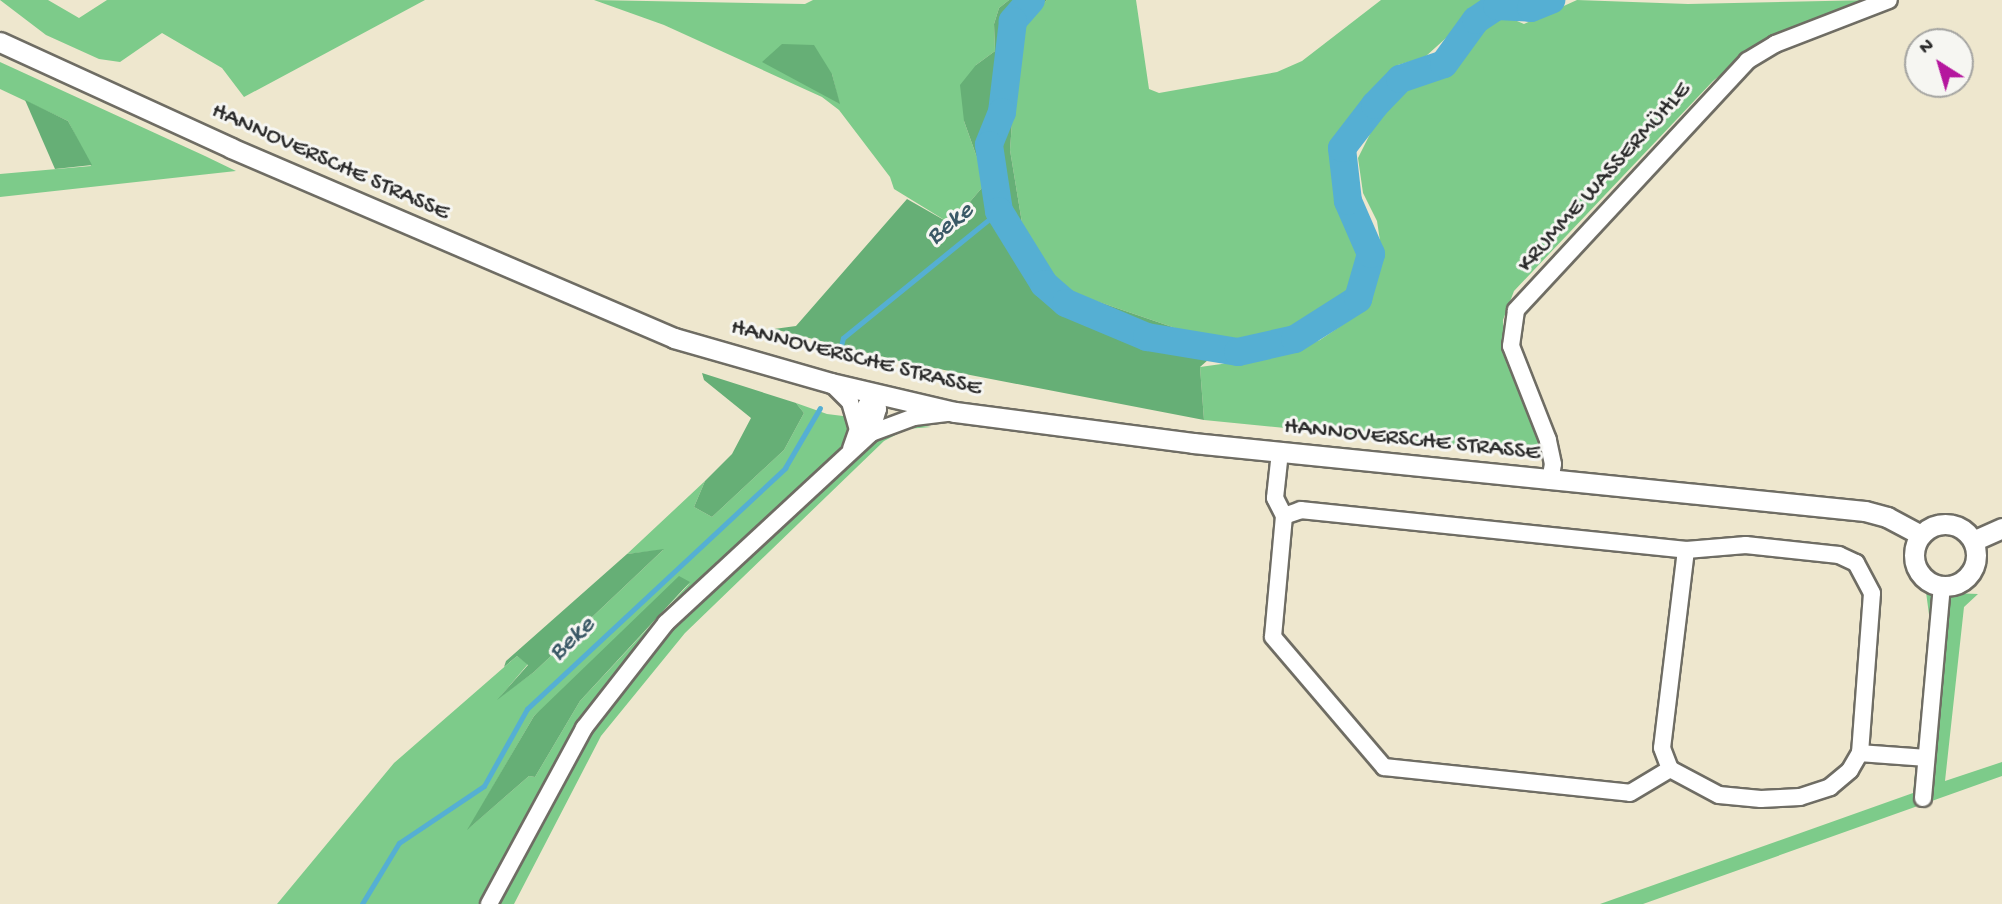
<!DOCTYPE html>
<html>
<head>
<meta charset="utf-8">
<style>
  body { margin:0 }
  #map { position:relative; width:2002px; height:904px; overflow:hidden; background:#eee7ce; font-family:"Gochi Hand",sans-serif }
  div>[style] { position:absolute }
  .green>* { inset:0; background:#7dcb8a }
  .forest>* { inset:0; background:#66af76 }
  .stream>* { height:4.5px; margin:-2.25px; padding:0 2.25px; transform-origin:2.25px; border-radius:2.25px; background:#55afd3 }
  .river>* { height:28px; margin:-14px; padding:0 14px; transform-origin:14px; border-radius:14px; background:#55afd3 }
  .roads { filter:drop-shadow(2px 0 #6f6d64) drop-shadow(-2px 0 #6f6d64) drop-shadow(0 2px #6f6d64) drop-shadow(0 -2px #6f6d64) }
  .minor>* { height:16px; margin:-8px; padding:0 8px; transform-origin:8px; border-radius:8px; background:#fff }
  .major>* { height:19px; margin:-9.5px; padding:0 9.5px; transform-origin:9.5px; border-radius:9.5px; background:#fff }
  .major>.ring { margin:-9.5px; padding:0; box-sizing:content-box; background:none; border:19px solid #fff; border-radius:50% }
  span { translate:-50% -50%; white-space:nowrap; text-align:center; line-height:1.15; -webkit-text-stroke:6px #f6f6f2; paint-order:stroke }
  .street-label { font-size:24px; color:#2b2b2b }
  .water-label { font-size:26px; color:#3a5966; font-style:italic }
  .north { position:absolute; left:1904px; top:28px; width:70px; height:70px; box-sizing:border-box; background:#f6f6f2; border:2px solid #a5a5a2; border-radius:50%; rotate:323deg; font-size:19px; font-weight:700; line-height:28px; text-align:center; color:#2b2b2b }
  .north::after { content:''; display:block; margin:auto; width:24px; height:32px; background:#b5179e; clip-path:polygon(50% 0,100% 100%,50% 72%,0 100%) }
</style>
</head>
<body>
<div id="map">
  <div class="green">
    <i style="clip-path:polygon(0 0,48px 0,79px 18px,107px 0,425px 0,244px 97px,222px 68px,162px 33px,120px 62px,99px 59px,46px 35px)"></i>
    <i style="clip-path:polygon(evenodd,594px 0,805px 4px,813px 0,1009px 0,999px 8px,994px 24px,995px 51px,976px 65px,964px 121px,986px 183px,951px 224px,894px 189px,890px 177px,839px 110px,822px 97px,664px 25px,594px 0,763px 61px,832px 74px,839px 103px,808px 84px,763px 61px)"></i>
    <i style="clip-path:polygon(1047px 0,1136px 0,1149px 89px,1159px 93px,1277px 72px,1302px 61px,1381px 0,1488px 0,1425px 57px,1398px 65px,1342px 129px,1335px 148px,1340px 201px,1360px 253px,1351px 291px,1297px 327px,1250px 344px,1225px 345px,1064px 290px,1035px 257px,1022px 223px,1010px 150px,1017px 52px,1025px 22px)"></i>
    <i style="clip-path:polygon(1577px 0,1688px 4px,1872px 0,1760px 43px,1713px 81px,1514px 291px,1503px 320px,1505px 350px,1538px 429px,1540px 453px,1204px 420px,1200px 367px,1280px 356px,1320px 340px,1357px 315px,1376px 284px,1382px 254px,1377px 221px,1363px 193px,1358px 158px,1380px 114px,1411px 88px,1436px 78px,1471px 36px,1503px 15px,1524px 24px)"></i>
    <i style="clip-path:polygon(0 62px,205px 156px,236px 171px,0 197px,0 174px,91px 166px,68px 121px,0 89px)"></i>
    <i style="clip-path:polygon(evenodd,796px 403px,827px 414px,931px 427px,907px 429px,884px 441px,685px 633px,601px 736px,514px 904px,277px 904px,394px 763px,517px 656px,528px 664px,500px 697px,534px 672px,663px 550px,627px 554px,705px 481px,694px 507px,712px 517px,784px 450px,804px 413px,796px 403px,690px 583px,580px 701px,535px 777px,529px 776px,469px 828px,534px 716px,690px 583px)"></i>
    <i style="clip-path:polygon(1926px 592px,1978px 594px,1964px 607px,1945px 781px,2002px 762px,2002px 776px,1643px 904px,1600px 904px,1913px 793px,1930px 622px)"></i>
  </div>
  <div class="forest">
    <i style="clip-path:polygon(1009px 0,1047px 0,1025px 22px,1017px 52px,1010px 150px,1022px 223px,1035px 257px,1064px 290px,1225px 345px,1200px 367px,1204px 420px,903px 362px,774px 329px,796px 326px,907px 199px,951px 224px,986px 183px,964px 121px,960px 85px,976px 65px,995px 51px,994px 24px,999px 8px)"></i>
    <i style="clip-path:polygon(782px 44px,814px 45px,832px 74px,840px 104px,762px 62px)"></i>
    <i style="clip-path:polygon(25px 100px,68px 121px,92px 165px,55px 169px)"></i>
    <i style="clip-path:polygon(702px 373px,796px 403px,804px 413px,784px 450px,712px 517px,694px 507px,705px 481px,732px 454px,751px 418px,704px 380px)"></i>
    <i style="clip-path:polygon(664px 549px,534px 672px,497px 700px,528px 665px,517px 656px,504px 667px,506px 661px,627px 554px)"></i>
    <i style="clip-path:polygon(679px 576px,690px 582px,580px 701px,535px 777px,529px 776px,467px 830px,534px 716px)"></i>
  </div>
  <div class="stream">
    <i style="left:839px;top:354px;width:16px;rotate:-76deg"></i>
    <i style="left:843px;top:338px;width:201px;rotate:-39.1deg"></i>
    <i style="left:362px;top:904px;width:71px;rotate:-58.8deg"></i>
    <i style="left:399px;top:843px;width:102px;rotate:-33.8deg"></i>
    <i style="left:484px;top:786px;width:88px;rotate:-60.8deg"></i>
    <i style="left:527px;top:709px;width:353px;rotate:-43deg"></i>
    <i style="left:785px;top:468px;width:69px;rotate:-59.7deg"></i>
  </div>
  <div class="river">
    <i style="left:1031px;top:0;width:28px;rotate:131deg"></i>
    <i style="left:1013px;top:21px;width:92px;rotate:96.9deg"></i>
    <i style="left:1002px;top:112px;width:35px;rotate:112deg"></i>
    <i style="left:989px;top:145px;width:67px;rotate:81.4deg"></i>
    <i style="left:999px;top:211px;width:86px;rotate:58.3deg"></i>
    <i style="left:1044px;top:284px;width:29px;rotate:41deg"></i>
    <i style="left:1066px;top:303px;width:88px;rotate:22.8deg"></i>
    <i style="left:1147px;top:337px;width:92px;rotate:9.4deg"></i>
    <i style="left:1238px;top:352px;width:58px;rotate:-12.8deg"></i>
    <i style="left:1295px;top:339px;width:75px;rotate:-32.4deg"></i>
    <i style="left:1358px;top:299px;width:47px;rotate:-73.9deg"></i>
    <i style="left:1371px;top:254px;width:58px;rotate:-113.5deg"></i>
    <i style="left:1348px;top:201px;width:53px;rotate:-96.5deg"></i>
    <i style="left:1342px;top:148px;width:54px;rotate:-52.5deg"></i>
    <i style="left:1375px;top:105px;width:36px;rotate:-46deg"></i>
    <i style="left:1400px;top:79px;width:46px;rotate:-18.8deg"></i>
    <i style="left:1444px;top:64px;width:54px;rotate:-54deg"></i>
    <i style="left:1476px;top:20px;width:25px;rotate:-34deg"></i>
    <i style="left:1497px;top:6px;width:34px;rotate:3deg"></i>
    <i style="left:1531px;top:8px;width:22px;rotate:-22deg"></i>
  </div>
  <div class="roads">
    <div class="minor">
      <i style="left:831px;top:383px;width:27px;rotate:45deg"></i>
      <i style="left:850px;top:402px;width:25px;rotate:74deg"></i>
      <i style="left:871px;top:433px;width:25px;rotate:-74deg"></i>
      <i style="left:878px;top:409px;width:15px;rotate:-101deg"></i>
      <i style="left:851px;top:449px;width:46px;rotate:-70.8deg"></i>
      <i style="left:866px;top:406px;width:15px;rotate:-53deg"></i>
      <i style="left:1280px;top:452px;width:46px;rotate:96.2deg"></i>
      <i style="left:1275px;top:498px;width:20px;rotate:63deg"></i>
      <i style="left:1284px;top:516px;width:121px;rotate:95.2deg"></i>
      <i style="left:1273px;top:637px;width:171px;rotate:49.5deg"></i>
      <i style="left:1384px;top:767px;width:247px;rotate:6deg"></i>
      <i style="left:1630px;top:793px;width:47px;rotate:-31deg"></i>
      <i style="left:1550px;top:481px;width:17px;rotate:-80deg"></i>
      <i style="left:1553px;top:464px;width:25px;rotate:-102deg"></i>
      <i style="left:1548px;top:440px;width:101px;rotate:-111.5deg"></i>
      <i style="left:1511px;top:346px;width:36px;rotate:-82deg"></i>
      <i style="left:1516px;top:310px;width:340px;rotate:-47.1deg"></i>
      <i style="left:1747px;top:61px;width:33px;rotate:-31deg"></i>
      <i style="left:1775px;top:44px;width:122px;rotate:-21.1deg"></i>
      <i style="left:1284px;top:516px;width:18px;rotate:-19deg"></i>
      <i style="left:1301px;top:510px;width:387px;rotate:5.9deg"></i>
      <i style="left:1860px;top:753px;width:160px;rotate:-85.7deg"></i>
      <i style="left:1872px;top:593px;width:34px;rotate:-118deg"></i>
      <i style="left:1856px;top:563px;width:19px;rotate:-155deg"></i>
      <i style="left:1839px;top:555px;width:94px;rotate:-173.9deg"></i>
      <i style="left:1746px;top:545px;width:60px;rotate:175.2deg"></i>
      <i style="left:1686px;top:550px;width:199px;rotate:96.9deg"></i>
      <i style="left:1662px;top:748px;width:22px;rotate:69deg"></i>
      <i style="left:1670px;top:769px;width:55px;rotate:28deg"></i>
      <i style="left:1719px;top:795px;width:42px;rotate:5.4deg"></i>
      <i style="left:1761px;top:799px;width:39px;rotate:-3deg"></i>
      <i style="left:1800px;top:797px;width:32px;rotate:-18deg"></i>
      <i style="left:1830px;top:787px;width:26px;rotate:-40deg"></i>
      <i style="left:1850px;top:770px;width:20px;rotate:-60deg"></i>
      <i style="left:1860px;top:753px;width:66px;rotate:4.3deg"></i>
      <i style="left:1923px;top:798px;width:213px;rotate:-84.9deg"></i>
      <i style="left:489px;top:904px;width:200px;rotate:-61.6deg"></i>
      <i style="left:584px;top:728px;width:133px;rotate:-52deg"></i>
      <i style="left:666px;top:623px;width:280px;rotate:-42.8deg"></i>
      <i style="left:871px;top:433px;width:46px;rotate:-20.4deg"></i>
      <i style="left:914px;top:417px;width:35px;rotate:-7deg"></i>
    </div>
    <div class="major">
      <i style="left:0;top:42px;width:254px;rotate:24.6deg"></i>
      <i style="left:231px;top:148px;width:482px;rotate:23.2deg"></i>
      <i style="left:674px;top:338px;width:163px;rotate:16deg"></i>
      <i style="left:831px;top:383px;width:127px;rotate:13.2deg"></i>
      <i style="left:955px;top:412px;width:240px;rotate:7.4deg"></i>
      <i style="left:1193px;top:443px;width:675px;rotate:5.78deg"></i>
      <i style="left:1865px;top:511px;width:23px;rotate:15deg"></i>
      <i style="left:1887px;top:517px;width:38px;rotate:28deg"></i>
      <i class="ring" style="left:1914px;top:524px;width:43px;height:43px"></i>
      <i style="left:1973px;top:541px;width:32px;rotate:-24deg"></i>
    </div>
  </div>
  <div class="street-label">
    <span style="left:330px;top:163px;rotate:24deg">HANNOVERSCHE STRASSE</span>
    <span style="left:1605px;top:178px;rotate:-48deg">KRUMME WASSERMÜHLE</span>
    <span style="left:856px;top:359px;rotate:14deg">HANNOVERSCHE STRASSE</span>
    <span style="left:1412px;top:441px;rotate:6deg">HANNOVERSCHE STRASSE</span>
  </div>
  <div class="water-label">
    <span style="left:951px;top:225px;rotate:-39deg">Beke</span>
    <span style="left:573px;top:640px;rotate:-43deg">Beke</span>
  </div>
  <div class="north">N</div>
</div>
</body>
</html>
